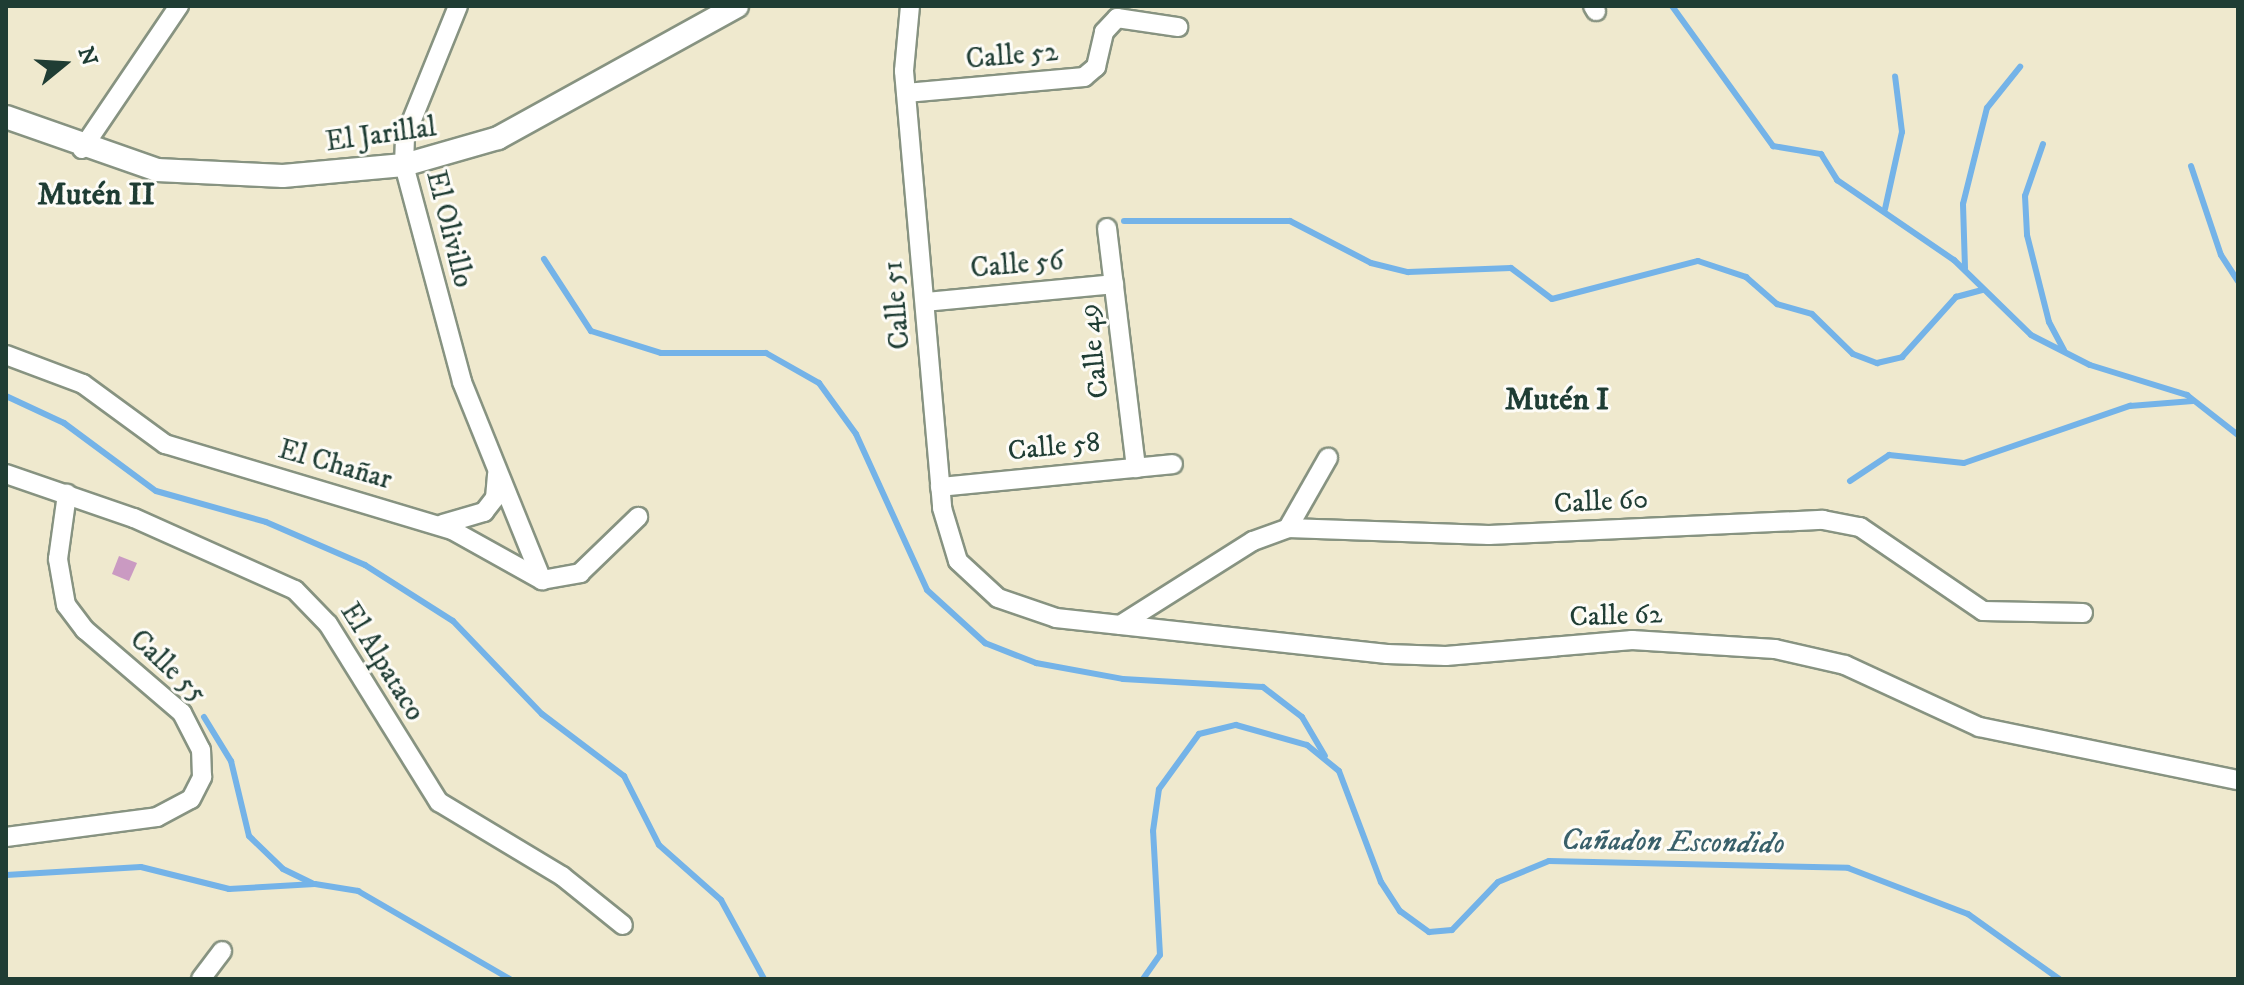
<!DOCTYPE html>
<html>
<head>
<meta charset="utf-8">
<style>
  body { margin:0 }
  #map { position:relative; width:2244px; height:985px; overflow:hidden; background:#efe9ce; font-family:"IM FELL DW Pica",serif }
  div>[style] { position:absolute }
  .stream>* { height:6px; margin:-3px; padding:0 3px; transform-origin:3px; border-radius:3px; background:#74b3e8 }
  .building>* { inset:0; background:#ca9ac2 }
  .roads { filter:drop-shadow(2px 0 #879381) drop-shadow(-2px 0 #879381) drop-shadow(0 2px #879381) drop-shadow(0 -2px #879381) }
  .minor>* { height:18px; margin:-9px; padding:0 9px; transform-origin:9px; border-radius:9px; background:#fff }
  .tertiary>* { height:22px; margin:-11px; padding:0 11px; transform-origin:11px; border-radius:11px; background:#fff }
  span { translate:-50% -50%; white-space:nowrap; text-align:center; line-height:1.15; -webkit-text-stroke:6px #fdfcf7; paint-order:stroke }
  .street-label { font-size:28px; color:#1f3d34 }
  .water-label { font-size:30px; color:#39606a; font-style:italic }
  .quarter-label { font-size:32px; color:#1f3d34; font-weight:700 }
  .frame { position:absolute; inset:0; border:8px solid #1f3d34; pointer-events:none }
  .north { position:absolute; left:24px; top:24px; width:80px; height:80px; -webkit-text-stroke:6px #fdfcf7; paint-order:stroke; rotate:72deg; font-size:22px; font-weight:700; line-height:32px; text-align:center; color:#1f3d34 }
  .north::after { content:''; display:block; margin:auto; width:28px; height:36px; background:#1f3d34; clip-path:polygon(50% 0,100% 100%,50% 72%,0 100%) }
</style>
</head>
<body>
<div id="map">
  <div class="stream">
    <i style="left:1672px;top:6px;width:173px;rotate:54.2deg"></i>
    <i style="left:1773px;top:146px;width:49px;rotate:9.5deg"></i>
    <i style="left:1821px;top:154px;width:31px;rotate:58deg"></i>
    <i style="left:1837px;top:180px;width:142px;rotate:34.4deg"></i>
    <i style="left:1954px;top:260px;width:107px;rotate:44.2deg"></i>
    <i style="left:2031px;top:335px;width:66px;rotate:27deg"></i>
    <i style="left:2090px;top:365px;width:102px;rotate:17.2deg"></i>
    <i style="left:2187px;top:395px;width:65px;rotate:38.1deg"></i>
    <i style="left:2043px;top:144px;width:55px;rotate:109.1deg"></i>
    <i style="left:2025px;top:196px;width:39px;rotate:87deg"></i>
    <i style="left:2027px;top:235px;width:90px;rotate:75.8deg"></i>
    <i style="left:2049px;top:322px;width:32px;rotate:62deg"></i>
    <i style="left:2191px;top:166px;width:94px;rotate:71.4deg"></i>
    <i style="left:2221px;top:255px;width:31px;rotate:57deg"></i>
    <i style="left:1885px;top:209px;width:79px;rotate:-77.6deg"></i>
    <i style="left:1902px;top:132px;width:56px;rotate:-97.1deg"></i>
    <i style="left:1124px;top:221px;width:166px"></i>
    <i style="left:1290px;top:221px;width:91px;rotate:27.4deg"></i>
    <i style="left:1371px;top:263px;width:38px;rotate:14deg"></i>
    <i style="left:1408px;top:272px;width:103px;rotate:-2.2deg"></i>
    <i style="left:1511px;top:268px;width:51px;rotate:37.1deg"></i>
    <i style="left:1552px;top:299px;width:151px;rotate:-14.6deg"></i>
    <i style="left:1698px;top:261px;width:51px;rotate:18.4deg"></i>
    <i style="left:1746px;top:277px;width:41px;rotate:41.1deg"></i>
    <i style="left:1777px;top:304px;width:36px;rotate:16deg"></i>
    <i style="left:1812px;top:314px;width:57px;rotate:44.3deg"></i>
    <i style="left:1853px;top:354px;width:26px;rotate:21deg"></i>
    <i style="left:1877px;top:363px;width:26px;rotate:-13deg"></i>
    <i style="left:1902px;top:357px;width:81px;rotate:-48deg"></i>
    <i style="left:1956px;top:297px;width:27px;rotate:-15deg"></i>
    <i style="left:544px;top:259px;width:86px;rotate:56.9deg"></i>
    <i style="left:591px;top:331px;width:73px;rotate:17.4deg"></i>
    <i style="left:661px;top:353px;width:105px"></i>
    <i style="left:766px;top:353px;width:61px;rotate:29.5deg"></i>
    <i style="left:819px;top:383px;width:63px;rotate:54deg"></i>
    <i style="left:856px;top:434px;width:171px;rotate:65.5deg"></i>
    <i style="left:927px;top:590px;width:79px;rotate:42.4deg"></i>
    <i style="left:985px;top:643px;width:55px;rotate:21.4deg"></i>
    <i style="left:1036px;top:663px;width:88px;rotate:10.4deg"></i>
    <i style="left:1123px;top:679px;width:140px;rotate:3.3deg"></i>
    <i style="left:1263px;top:687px;width:49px;rotate:37.6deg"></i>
    <i style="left:1302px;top:717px;width:45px;rotate:59.5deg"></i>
    <i style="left:1965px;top:268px;width:64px;rotate:-91.8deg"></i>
    <i style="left:1963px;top:204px;width:99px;rotate:-76deg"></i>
    <i style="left:1987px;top:108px;width:53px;rotate:-51.2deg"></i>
    <i style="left:6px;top:396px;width:64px;rotate:25deg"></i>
    <i style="left:64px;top:423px;width:114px;rotate:36.5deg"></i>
    <i style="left:156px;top:491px;width:114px;rotate:15.7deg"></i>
    <i style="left:266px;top:522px;width:108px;rotate:23.5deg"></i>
    <i style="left:365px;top:565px;width:104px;rotate:32.5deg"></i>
    <i style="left:453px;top:621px;width:129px;rotate:46.3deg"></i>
    <i style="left:542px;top:714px;width:103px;rotate:37.1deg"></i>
    <i style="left:624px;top:776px;width:77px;rotate:63.1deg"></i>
    <i style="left:659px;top:845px;width:83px;rotate:41.6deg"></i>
    <i style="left:721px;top:900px;width:90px;rotate:61.4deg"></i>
    <i style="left:1850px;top:481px;width:47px;rotate:-33.7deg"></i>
    <i style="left:1889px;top:455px;width:75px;rotate:6.1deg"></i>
    <i style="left:1964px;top:463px;width:176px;rotate:-19deg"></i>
    <i style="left:2130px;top:406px;width:63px;rotate:-4.5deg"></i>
    <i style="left:204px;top:717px;width:52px;rotate:58.5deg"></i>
    <i style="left:231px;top:761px;width:77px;rotate:76.5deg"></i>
    <i style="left:249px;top:836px;width:47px;rotate:44.1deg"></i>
    <i style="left:283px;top:869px;width:32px;rotate:26deg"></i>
    <i style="left:6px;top:875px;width:135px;rotate:-3.4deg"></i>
    <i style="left:141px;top:867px;width:91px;rotate:14deg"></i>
    <i style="left:229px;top:889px;width:86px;rotate:-3.3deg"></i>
    <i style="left:315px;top:884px;width:44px;rotate:9.2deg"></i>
    <i style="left:358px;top:891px;width:176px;rotate:30.1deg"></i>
    <i style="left:1143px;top:979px;width:29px;rotate:-55deg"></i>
    <i style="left:1160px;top:955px;width:124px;rotate:-93.2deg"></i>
    <i style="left:1153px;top:831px;width:42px;rotate:-81.9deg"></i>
    <i style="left:1159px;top:789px;width:68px;rotate:-54deg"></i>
    <i style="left:1199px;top:734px;width:38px;rotate:-14deg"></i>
    <i style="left:1236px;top:725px;width:74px;rotate:15.7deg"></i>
    <i style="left:1307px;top:745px;width:41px;rotate:39.1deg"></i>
    <i style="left:1339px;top:771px;width:119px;rotate:69.3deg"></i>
    <i style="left:1381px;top:882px;width:35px;rotate:57deg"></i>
    <i style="left:1400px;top:911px;width:36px;rotate:36deg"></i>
    <i style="left:1429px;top:932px;width:23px;rotate:-5deg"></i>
    <i style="left:1452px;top:930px;width:66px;rotate:-46.2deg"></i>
    <i style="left:1498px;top:882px;width:55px;rotate:-22.4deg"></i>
    <i style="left:1549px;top:861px;width:299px;rotate:1.3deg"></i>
    <i style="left:1848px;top:868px;width:129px;rotate:21deg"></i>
    <i style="left:1968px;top:914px;width:112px;rotate:35.5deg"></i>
  </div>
  <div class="building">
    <i style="clip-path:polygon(119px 556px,137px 563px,129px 581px,112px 574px)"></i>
  </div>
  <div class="roads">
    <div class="minor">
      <i style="left:458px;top:6px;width:141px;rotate:112deg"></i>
      <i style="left:405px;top:137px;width:28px;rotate:92deg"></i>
      <i style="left:404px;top:165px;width:225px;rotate:75deg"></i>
      <i style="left:462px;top:382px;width:214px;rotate:68deg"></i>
      <i style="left:910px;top:6px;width:65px;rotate:95.3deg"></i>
      <i style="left:904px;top:71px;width:439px;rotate:85deg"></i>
      <i style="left:942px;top:508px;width:55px;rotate:73.2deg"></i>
      <i style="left:958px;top:561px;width:54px;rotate:42.8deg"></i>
      <i style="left:998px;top:598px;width:61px;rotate:19deg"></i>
      <i style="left:1056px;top:618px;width:333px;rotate:6.2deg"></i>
      <i style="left:1387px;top:654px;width:59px;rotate:1.9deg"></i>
      <i style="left:1446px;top:656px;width:187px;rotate:-4.9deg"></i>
      <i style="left:1632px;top:640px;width:143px;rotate:3.6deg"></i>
      <i style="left:1775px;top:649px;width:72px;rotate:12.9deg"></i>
      <i style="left:1845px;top:665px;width:148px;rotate:24.8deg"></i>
      <i style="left:1979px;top:727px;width:264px;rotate:11.6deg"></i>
      <i style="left:1593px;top:6px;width:6px;rotate:59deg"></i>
      <i style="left:906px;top:93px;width:179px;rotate:-5.1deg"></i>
      <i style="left:1084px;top:77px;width:16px;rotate:-40deg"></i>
      <i style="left:1096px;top:67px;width:36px;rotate:-77deg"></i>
      <i style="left:1104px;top:32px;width:19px;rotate:-47deg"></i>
      <i style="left:1117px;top:18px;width:62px;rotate:8.4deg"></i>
      <i style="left:82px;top:149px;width:173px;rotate:-55.9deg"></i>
      <i style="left:1107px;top:228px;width:242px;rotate:83.1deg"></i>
      <i style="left:925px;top:302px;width:190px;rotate:-5.4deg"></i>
      <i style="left:6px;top:355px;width:82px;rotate:20.6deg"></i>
      <i style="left:83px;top:384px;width:102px;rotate:36.2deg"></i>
      <i style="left:165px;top:444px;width:300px;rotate:16.7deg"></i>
      <i style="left:452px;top:530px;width:103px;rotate:29.1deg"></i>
      <i style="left:542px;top:580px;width:39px;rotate:-10deg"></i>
      <i style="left:580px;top:573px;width:81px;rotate:-44deg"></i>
      <i style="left:6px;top:474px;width:135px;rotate:19deg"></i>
      <i style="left:134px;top:518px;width:176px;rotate:24.1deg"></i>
      <i style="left:295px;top:590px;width:47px;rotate:45.9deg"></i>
      <i style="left:328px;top:624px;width:210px;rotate:58.1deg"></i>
      <i style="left:439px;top:802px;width:144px;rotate:31deg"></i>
      <i style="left:562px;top:876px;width:78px;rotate:38.8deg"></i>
      <i style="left:940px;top:487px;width:234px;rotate:-5.6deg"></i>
      <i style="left:443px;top:524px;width:43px;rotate:-16.3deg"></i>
      <i style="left:484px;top:512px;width:18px;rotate:-52deg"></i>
      <i style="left:495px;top:498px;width:24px;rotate:-85deg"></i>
      <i style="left:1288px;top:528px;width:81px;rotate:-60.3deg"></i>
      <i style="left:1120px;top:625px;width:157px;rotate:-32.3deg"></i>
      <i style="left:1253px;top:541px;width:37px;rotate:-20deg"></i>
      <i style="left:1288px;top:528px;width:201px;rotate:2deg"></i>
      <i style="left:1489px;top:535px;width:334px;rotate:-2.6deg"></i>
      <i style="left:1823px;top:520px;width:38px;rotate:11deg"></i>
      <i style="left:1860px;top:527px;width:149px;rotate:34.3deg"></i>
      <i style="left:1983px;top:611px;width:100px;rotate:1.1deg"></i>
      <i style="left:6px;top:837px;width:152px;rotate:-7.5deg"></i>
      <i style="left:157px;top:817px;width:38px;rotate:-28deg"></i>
      <i style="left:191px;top:799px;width:25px;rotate:-63deg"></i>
      <i style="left:202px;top:777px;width:27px;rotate:-92deg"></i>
      <i style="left:201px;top:750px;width:42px;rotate:-117.2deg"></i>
      <i style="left:182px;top:713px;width:128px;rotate:-139.4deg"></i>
      <i style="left:85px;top:630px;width:31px;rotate:-127deg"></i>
      <i style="left:66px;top:605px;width:47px;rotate:-99.9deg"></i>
      <i style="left:58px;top:559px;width:66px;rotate:-82.1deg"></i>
      <i style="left:201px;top:979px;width:35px;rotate:-53deg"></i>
    </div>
    <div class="tertiary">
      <i style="left:6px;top:117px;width:160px;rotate:19.3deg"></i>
      <i style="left:157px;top:170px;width:126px;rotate:2.7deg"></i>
      <i style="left:283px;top:176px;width:121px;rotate:-5.2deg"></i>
      <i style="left:404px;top:165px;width:98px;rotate:-16deg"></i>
      <i style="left:498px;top:138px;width:273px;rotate:-28.9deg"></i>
    </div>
  </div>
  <div class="street-label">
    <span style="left:1012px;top:56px;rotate:-5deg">Calle 52</span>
    <span style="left:381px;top:135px;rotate:-8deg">El Jarillal</span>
    <span style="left:449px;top:229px;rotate:76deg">El Olivillo</span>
    <span style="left:1017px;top:265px;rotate:-5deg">Calle 56</span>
    <span style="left:897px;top:305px;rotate:-95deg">Calle 51</span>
    <span style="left:1094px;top:351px;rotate:-97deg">Calle 49</span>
    <span style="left:1054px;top:447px;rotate:-6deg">Calle 58</span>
    <span style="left:335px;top:465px;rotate:16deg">El Chañar</span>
    <span style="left:1601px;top:502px;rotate:-3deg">Calle 60</span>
    <span style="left:1616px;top:616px;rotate:-2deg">Calle 62</span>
    <span style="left:382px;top:662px;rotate:58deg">El Alpataco</span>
    <span style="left:168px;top:667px;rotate:43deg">Calle 55</span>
  </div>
  <div class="water-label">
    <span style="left:1673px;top:843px;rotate:1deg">Cañadon Escondido</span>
  </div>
  <div class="quarter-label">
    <span style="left:96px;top:195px">Mutén II</span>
    <span style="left:1557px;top:400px">Mutén I</span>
  </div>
  <div class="frame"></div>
  <div class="north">N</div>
</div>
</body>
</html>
